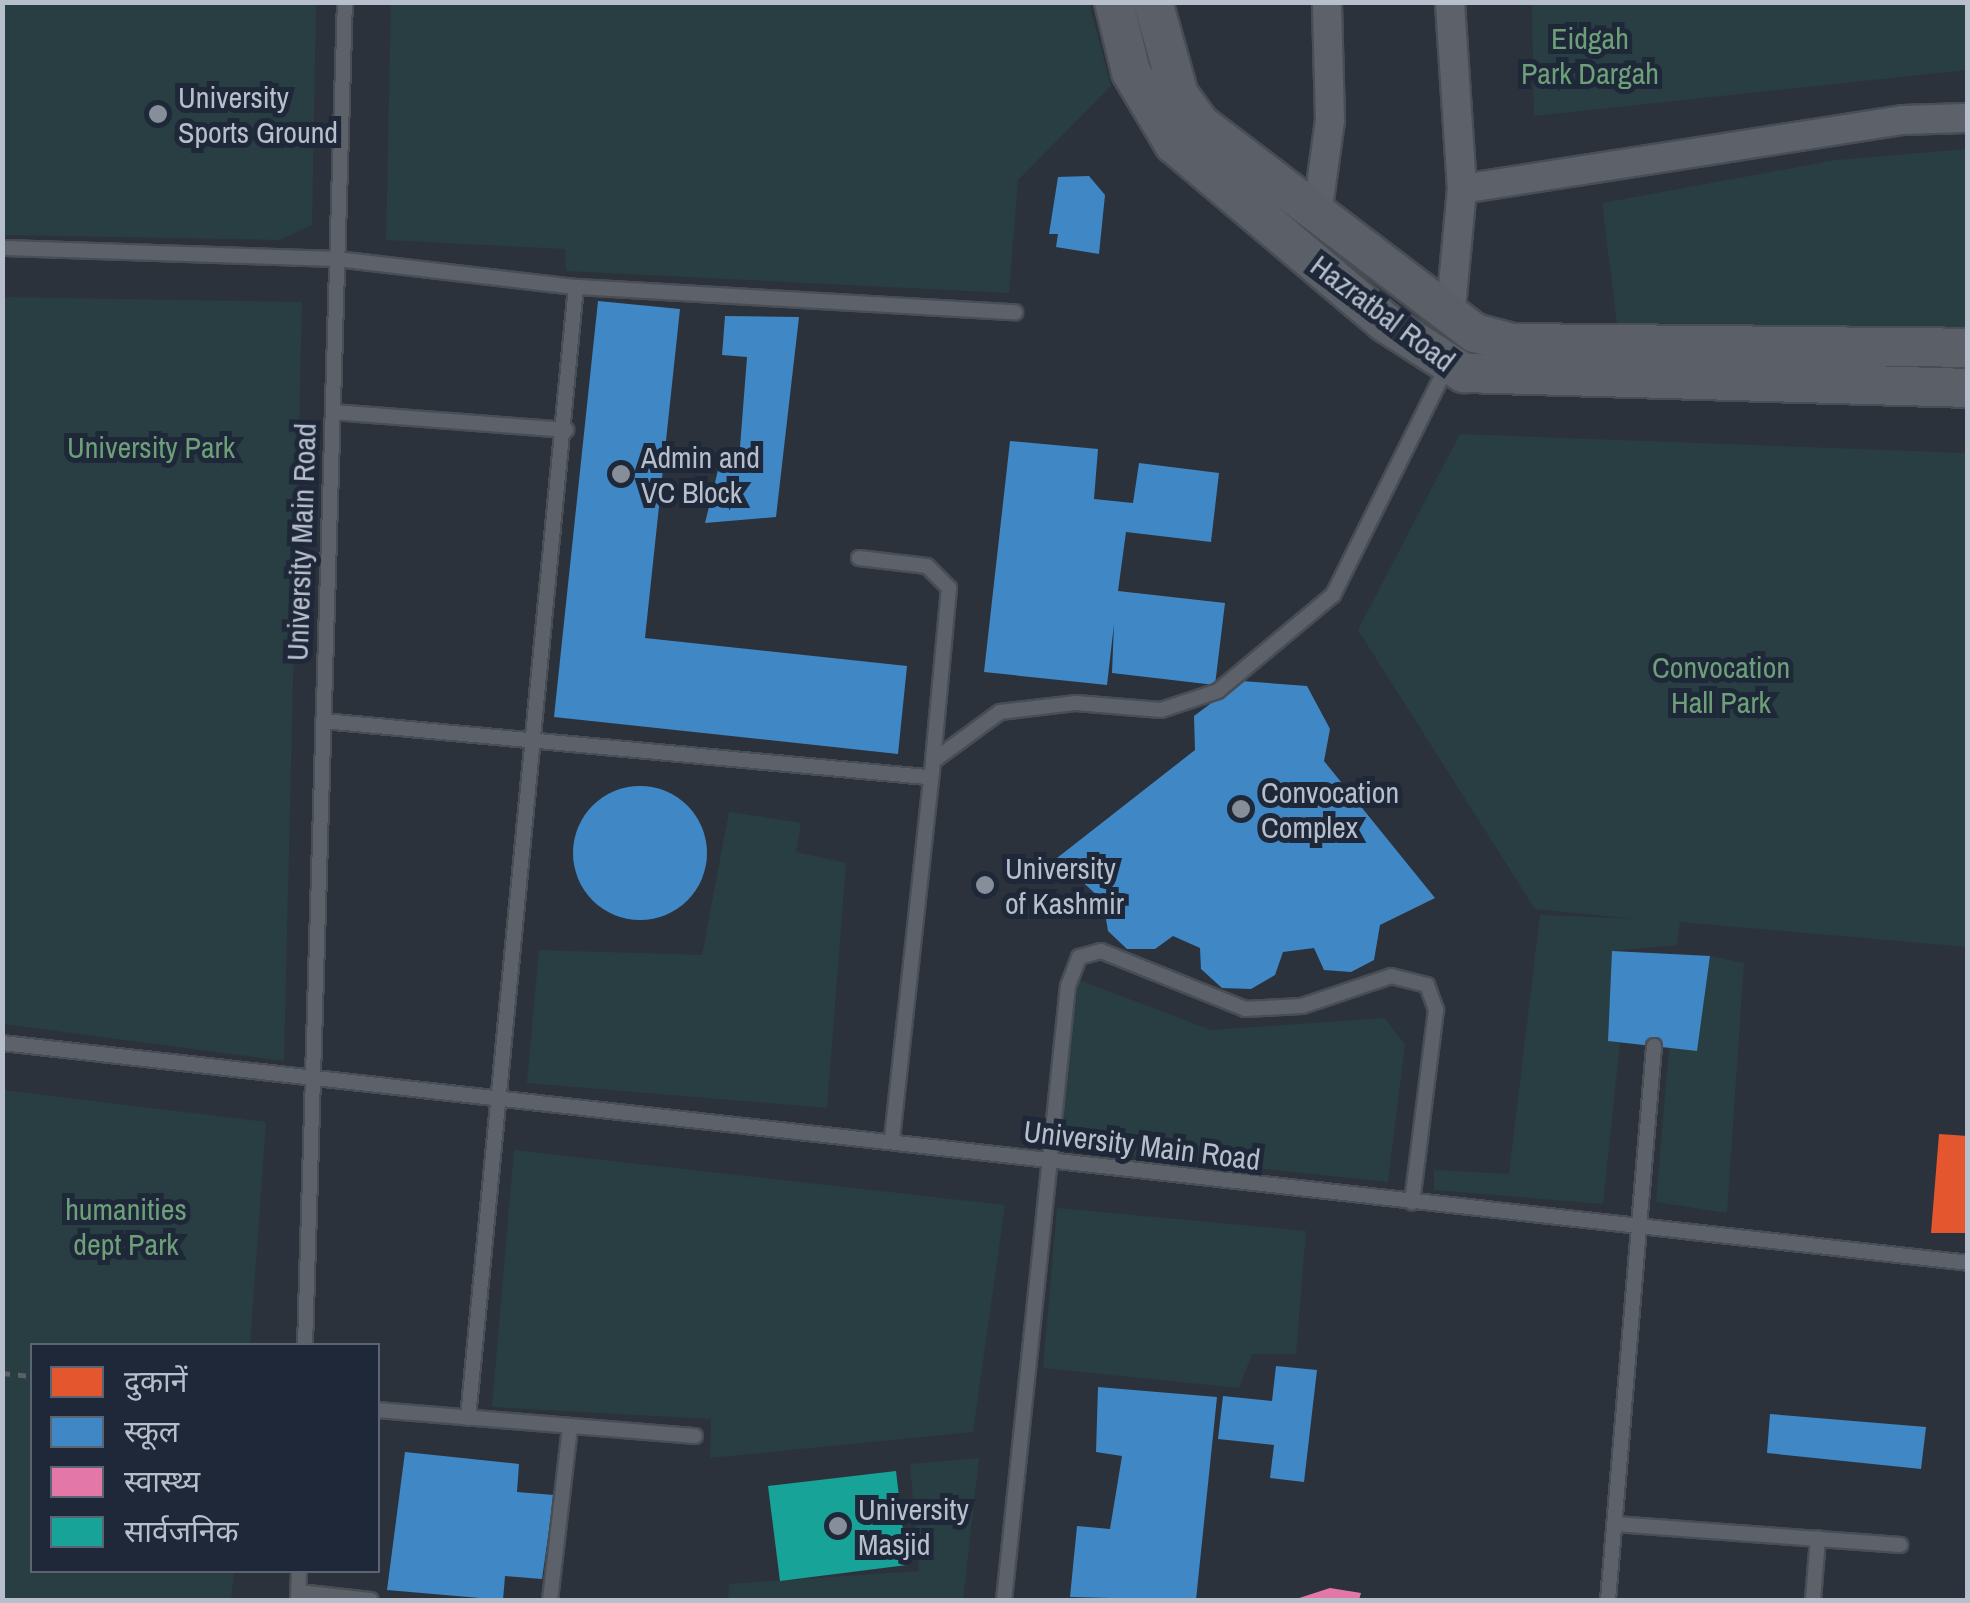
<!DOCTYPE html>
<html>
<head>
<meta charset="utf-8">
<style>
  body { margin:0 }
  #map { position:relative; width:1970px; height:1603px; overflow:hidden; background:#2c323c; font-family:"Archivo Narrow","Noto Sans Devanagari",sans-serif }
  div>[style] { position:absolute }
  .green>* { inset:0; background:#283e43 }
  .shops>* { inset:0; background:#e4572e }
  .schools>* { inset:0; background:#3f88c5 }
  .round { border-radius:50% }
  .health>* { inset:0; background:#e377a8 }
  .public>* { inset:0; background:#17a398 }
  .path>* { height:5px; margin-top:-2.5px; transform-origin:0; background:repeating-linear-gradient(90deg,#596066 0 8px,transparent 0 16px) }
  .roads { filter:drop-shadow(2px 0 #494d54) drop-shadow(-2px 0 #494d54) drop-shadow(0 2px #494d54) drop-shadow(0 -2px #494d54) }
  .lane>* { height:14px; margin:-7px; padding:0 7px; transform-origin:7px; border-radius:7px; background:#5d626a }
  .street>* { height:28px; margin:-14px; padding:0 14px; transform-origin:14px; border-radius:14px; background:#5d626a }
  .secondary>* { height:38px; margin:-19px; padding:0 19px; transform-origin:19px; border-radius:19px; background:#5b6068 }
  .dots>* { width:28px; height:28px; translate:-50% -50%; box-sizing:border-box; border:5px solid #1e2838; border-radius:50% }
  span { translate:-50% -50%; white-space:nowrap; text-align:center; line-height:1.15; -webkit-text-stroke:10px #1e2838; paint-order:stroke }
  .park-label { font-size:30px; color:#6d9f79 }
  .poi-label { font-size:30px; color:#b7bfcc }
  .left { translate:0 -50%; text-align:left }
  .street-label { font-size:30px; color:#b7bfcc }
  .frame { position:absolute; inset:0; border:5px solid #b7bfcc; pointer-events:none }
  .legend { position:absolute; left:30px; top:1343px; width:350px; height:230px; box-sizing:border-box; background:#1e2838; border:2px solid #5b6473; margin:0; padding:12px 18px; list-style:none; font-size:30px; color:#b7bfcc }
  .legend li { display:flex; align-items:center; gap:20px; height:50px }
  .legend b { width:50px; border:2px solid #5b6473 }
</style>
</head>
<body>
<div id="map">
  <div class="green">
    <i style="clip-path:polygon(3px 2px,316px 3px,312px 225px,279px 240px,3px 235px)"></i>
    <i style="clip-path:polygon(391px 3px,1089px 3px,1111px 86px,1018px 180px,1009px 293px,566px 271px,565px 249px,386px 240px)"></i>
    <i style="clip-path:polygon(1532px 3px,1967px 3px,1967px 70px,1534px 116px)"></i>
    <i style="clip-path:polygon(1967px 149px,1967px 329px,1617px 323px,1602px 203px,1836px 160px)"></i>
    <i style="clip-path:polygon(3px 297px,302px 302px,284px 1061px,3px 1024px)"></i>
    <i style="clip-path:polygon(1460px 434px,1967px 453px,1967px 947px,1680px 922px,1677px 945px,1612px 951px,1608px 1040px,1620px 1042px,1603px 1204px,1434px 1190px,1434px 1170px,1509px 1174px,1540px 915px,1637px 919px,1535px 909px,1358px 630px)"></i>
    <i style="clip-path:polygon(729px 812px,801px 823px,796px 852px,846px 863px,827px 1108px,527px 1083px,539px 950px,702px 955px)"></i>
    <i style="clip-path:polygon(1710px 956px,1744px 963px,1727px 1213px,1656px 1202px,1669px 1048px,1697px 1050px)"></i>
    <i style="clip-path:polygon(1079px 980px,1211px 1030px,1384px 1018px,1405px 1044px,1388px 1182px,1056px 1147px)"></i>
    <i style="clip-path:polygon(3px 1090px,266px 1122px,250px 1345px,32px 1346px,32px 1570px,234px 1571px,231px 1600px,3px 1600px)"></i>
    <i style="clip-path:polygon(514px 1150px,1005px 1205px,973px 1432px,710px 1458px,711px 1419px,492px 1407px)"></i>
    <i style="clip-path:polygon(1057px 1208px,1306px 1231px,1296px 1354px,1252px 1354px,1239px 1388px,1043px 1368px)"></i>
    <i style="clip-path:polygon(979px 1458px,963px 1600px,728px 1600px,729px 1584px,919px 1571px,910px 1464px)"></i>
  </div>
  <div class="shops">
    <i style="clip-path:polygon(1939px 1134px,1968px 1136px,1968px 1233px,1931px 1233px)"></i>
  </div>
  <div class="schools">
    <i style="clip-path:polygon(1089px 176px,1105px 195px,1099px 254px,1056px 247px,1058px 234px,1049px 234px,1058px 177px)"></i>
    <i style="clip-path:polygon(598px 301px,680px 309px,645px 638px,907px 666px,898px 754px,554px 717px)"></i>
    <i style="clip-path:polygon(725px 316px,799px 317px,776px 517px,705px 523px,722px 454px,740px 447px,747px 357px,722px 355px)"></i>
    <i style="clip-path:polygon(1010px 441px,1098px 449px,1094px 499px,1133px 503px,1139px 463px,1219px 473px,1211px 542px,1126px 532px,1118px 591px,1225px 603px,1215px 685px,1112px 673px,1114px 624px,1107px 685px,984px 672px)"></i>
    <i style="clip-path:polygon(1241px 681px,1307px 686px,1330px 729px,1324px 761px,1435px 898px,1380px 925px,1374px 960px,1351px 972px,1324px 970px,1314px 948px,1283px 952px,1275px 975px,1251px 989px,1222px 988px,1201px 969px,1200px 948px,1173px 936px,1155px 949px,1127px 949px,1108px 931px,1103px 901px,1057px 858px,1195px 750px,1194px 716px)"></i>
    <i class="round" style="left:573px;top:786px;width:134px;height:134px"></i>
    <i style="clip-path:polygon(1612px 951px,1710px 956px,1697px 1051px,1608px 1041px)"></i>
    <i style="clip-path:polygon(1276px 1366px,1317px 1370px,1304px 1482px,1270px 1478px,1274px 1445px,1218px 1439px,1223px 1396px,1272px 1401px)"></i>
    <i style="clip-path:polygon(1098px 1387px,1217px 1397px,1196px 1600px,1070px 1597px,1077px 1526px,1110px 1529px,1122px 1456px,1096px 1452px)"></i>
    <i style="clip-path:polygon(1770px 1414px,1926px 1427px,1921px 1469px,1767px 1453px)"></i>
    <i style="clip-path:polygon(405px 1452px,519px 1464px,517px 1492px,554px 1495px,542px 1579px,505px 1576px,503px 1600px,387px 1590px)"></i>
  </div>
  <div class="health">
    <i style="clip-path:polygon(1330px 1588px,1361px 1593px,1359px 1600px,1293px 1600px)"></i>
  </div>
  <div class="public">
    <i style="clip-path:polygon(896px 1471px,907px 1565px,780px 1581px,768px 1486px)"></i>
  </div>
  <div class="path">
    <i style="left:2px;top:1373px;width:30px;rotate:6deg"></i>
  </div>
  <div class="roads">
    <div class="lane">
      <i style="left:2px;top:248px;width:335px;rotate:1.9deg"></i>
      <i style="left:337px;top:259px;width:241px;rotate:6.7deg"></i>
      <i style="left:576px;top:287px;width:440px;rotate:3.3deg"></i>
      <i style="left:333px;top:412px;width:234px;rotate:4.4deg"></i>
      <i style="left:859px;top:558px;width:68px;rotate:6.7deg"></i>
      <i style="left:927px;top:566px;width:31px;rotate:45deg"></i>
      <i style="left:949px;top:588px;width:173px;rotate:95.3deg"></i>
      <i style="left:323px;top:721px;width:607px;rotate:5.3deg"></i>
      <i style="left:2px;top:1043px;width:1978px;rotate:6.38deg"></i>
      <i style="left:892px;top:1139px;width:380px;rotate:-83.8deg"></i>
      <i style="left:933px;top:761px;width:83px;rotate:-36.2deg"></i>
      <i style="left:1000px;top:712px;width:77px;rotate:-6.8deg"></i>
      <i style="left:1076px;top:703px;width:85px;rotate:4.7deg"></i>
      <i style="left:1161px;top:710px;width:60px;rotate:-18.4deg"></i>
      <i style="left:1218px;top:691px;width:150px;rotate:-39.9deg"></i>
      <i style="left:1333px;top:595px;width:256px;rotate:-63.5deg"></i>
      <i style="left:305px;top:1346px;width:1345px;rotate:-88.3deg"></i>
      <i style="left:378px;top:1410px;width:318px;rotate:4.7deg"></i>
      <i style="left:468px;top:1418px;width:1136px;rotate:-84.55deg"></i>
      <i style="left:1615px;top:1524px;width:286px;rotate:4.2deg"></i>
      <i style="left:299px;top:1592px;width:72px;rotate:6.3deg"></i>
      <i style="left:298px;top:1600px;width:30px;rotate:-88deg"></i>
      <i style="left:550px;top:1600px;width:173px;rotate:-83.4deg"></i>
      <i style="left:1004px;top:1600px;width:617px;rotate:-84.05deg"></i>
      <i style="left:1068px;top:986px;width:31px;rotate:-69deg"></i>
      <i style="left:1079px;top:957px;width:23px;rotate:-15deg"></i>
      <i style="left:1101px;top:951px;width:155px;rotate:21.9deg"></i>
      <i style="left:1245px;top:1009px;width:57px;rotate:-3deg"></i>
      <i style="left:1302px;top:1006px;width:94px;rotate:-18.6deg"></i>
      <i style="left:1391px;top:976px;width:37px;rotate:14deg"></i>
      <i style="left:1427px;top:985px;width:27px;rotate:70deg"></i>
      <i style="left:1436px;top:1010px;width:194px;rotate:97.1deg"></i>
      <i style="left:1608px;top:1600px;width:556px;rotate:-85.25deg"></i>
      <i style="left:1813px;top:1600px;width:62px;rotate:-85.4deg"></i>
    </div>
    <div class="street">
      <i style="left:1462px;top:189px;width:446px;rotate:-8.9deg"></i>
      <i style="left:1903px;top:120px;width:65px;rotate:-1.8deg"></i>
      <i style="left:1317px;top:215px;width:96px;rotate:-82.2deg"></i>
      <i style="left:1330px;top:120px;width:118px;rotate:-91.5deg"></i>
      <i style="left:1450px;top:318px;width:130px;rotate:-84.7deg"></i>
      <i style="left:1462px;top:189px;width:187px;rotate:-93.7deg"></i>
    </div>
    <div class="secondary">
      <i style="left:1114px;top:2px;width:72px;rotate:76.3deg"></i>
      <i style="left:1131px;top:72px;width:84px;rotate:59.2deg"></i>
      <i style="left:1174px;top:144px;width:277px;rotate:40.2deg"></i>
      <i style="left:1386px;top:323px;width:93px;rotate:32.7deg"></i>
      <i style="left:1464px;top:373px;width:504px;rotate:1.7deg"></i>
      <i style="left:1153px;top:2px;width:97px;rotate:74.4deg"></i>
      <i style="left:1179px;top:95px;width:34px;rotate:54deg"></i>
      <i style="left:1199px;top:123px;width:347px;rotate:37.3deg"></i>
      <i style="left:1475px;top:333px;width:38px;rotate:15deg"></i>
      <i style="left:1512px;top:343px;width:456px;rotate:0.6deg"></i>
    </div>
  </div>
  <div class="dots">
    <i style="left:158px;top:114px;background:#868e9a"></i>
    <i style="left:621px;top:474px;background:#868e9a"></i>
    <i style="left:1241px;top:809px;background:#868e9a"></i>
    <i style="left:985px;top:885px;background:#868e9a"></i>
    <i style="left:838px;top:1526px;background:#868e9a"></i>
  </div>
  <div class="park-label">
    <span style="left:1590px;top:55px">Eidgah<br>Park Dargah</span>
    <span style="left:151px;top:447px">University Park</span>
    <span style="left:1721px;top:684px">Convocation<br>Hall Park</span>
    <span style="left:126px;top:1226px">humanities<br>dept Park</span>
  </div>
  <div class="poi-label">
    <span class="left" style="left:178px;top:114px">University<br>Sports Ground</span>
    <span class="left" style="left:641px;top:474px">Admin and<br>VC Block</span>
    <span class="left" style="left:1261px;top:809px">Convocation<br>Complex</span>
    <span class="left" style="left:1005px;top:885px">University<br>of Kashmir</span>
    <span class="left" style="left:858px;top:1526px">University<br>Masjid</span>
  </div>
  <div class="street-label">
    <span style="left:1383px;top:313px;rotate:37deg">Hazratbal Road</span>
    <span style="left:301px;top:542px;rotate:-88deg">University Main Road</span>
    <span style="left:1142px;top:1145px;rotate:7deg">University Main Road</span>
  </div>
  <div class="frame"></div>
  <ul class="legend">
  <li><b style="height:28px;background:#e4572e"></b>दुकानें</li>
  <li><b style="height:28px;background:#3f88c5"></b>स्कूल</li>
  <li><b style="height:28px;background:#e377a8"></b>स्वास्थ्य</li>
  <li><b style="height:28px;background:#17a398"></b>सार्वजनिक</li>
  </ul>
</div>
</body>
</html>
